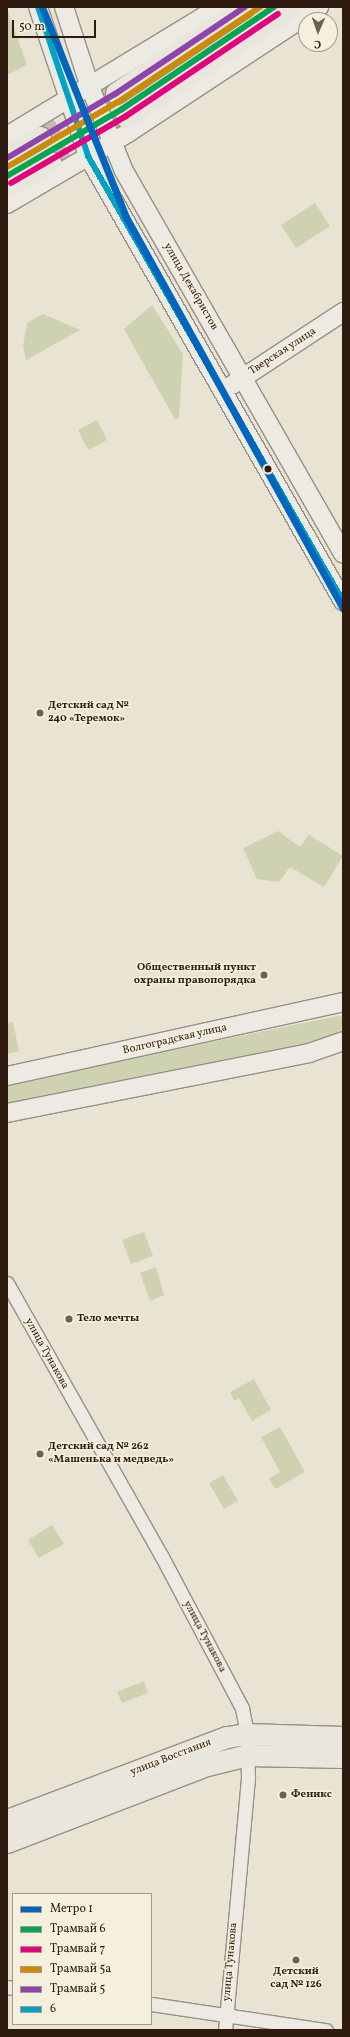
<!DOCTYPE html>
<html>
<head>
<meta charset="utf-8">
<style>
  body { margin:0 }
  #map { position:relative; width:350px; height:2037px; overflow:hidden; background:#e8e3d2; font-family:Vollkorn,serif }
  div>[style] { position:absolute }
  .green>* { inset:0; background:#cfd2b0 }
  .primary-tunnel>* { height:21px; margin-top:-10.5px; transform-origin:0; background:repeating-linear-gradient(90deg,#c3bbab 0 21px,transparent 0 31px) }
  .roads { filter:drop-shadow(1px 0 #969186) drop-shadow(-1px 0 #969186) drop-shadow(0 1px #969186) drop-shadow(0 -1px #969186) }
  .street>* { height:13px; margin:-6.5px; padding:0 6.5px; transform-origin:6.5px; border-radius:6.5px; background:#eceae2 }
  .secondary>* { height:18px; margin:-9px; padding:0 9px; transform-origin:9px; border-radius:9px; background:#eceae2 }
  .primary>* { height:21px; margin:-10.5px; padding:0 10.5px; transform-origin:10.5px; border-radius:10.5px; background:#e9e6dd }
  .bus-1>* { height:6px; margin:-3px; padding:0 3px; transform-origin:3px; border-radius:3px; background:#02a2c4 }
  .tram-1>* { height:6px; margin:-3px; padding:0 3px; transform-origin:3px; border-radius:3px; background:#00a651 }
  .tram-2>* { height:6px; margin:-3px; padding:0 3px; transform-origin:3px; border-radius:3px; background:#e5007d }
  .tram-3>* { height:6px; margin:-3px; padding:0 3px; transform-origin:3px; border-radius:3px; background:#cf8a03 }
  .tram-4>* { height:6px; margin:-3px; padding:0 3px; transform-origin:3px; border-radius:3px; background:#8e44ad }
  .metro-1>* { height:7px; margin:-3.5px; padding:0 3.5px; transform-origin:3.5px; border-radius:3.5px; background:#0065bd }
  .dots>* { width:11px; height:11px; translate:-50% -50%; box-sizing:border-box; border:2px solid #f5f0dd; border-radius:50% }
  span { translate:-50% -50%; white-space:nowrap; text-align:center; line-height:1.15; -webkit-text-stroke:3px #f5f0dd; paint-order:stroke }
  .street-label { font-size:11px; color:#2e1a0e }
  .poi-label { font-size:11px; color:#2e1a0e; font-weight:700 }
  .left { translate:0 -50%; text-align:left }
  .right { translate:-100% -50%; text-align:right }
  .frame { position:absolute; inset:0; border:8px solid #2e1a0e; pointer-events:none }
  .legend { position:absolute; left:12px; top:1893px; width:140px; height:132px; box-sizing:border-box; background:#f5f0dd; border:1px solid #a59a8a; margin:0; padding:5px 7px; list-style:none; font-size:12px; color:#2e1a0e }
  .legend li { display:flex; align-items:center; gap:8px; height:20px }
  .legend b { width:20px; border:1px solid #a59a8a }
  .north { position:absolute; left:298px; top:12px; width:40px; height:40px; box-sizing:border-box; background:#f5f0dd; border:1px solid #a59a8a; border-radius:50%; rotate:182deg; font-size:11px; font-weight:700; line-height:16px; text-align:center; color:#2e1a0e }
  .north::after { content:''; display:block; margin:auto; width:14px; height:18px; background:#6f6053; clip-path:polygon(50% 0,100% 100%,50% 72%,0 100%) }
  .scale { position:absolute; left:12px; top:20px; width:84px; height:18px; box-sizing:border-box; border:2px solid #2e1a0e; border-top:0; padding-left:5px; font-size:12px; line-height:14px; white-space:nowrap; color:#2e1a0e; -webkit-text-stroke:3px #f5f0dd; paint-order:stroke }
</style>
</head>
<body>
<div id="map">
  <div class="green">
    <i style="clip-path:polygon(7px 9px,27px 65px,7px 75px)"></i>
    <i style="clip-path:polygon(315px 203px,330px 226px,296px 248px,281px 225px)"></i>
    <i style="clip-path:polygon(152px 305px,183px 354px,179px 418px,175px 419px,124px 329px)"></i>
    <i style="clip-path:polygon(43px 314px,80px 330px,26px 360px,23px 346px,27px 323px)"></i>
    <i style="clip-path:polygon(97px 420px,107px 440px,88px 450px,78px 430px)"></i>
    <i style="clip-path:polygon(278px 831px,300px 847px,309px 835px,343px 856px,324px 887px,290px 867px,279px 882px,257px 879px,243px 848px)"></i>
    <i style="clip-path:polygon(338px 1016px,343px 1017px,340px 1037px,7px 1106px,7px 1084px)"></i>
    <i style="clip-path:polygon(13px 1022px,19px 1051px,7px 1054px,7px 1023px)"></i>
    <i style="clip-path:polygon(144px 1232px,153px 1256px,131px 1264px,122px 1240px)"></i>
    <i style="clip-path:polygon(156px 1267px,164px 1295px,150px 1301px,140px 1273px)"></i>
    <i style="clip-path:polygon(254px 1379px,271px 1410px,252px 1421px,239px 1398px,234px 1401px,230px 1392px)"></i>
    <i style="clip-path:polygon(280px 1427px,305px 1472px,275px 1489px,269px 1479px,280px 1472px,261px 1437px)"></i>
    <i style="clip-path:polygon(223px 1475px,238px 1501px,224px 1509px,209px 1483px)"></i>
    <i style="clip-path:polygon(52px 1525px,64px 1544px,39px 1558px,28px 1540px)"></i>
    <i style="clip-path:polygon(144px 1681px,148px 1693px,122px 1703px,117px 1692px)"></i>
  </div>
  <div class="primary-tunnel">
    <i style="left:40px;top:137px;width:88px;rotate:-30.1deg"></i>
    <i style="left:50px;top:162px;width:88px;rotate:-30.6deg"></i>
  </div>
  <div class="roads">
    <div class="street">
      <i style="left:7px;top:1283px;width:313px;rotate:60.5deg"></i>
      <i style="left:161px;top:1555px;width:173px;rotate:62.1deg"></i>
      <i style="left:242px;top:1708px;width:26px;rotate:79deg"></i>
      <i style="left:247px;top:1734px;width:44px;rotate:88.7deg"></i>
      <i style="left:248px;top:1778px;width:253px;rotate:95.2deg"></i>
      <i style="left:7px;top:1987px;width:6px;rotate:9deg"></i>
      <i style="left:151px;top:2004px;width:177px;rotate:8.5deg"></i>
    </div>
    <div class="secondary">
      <i style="left:38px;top:7px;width:157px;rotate:71.4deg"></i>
      <i style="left:88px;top:156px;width:513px;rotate:60.19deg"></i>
      <i style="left:64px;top:7px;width:84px;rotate:72deg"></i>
      <i style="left:90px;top:87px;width:91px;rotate:68deg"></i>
      <i style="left:124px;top:171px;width:441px;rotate:60.2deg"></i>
      <i style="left:7px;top:136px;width:248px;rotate:-31.3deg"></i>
      <i style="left:7px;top:204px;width:140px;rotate:-30.4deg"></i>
      <i style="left:128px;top:133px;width:229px;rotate:-33.4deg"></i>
      <i style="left:232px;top:385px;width:133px;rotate:-33.3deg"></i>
      <i style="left:7px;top:1076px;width:344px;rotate:-12.4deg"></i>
      <i style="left:7px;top:1113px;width:308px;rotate:-11.2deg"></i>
      <i style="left:309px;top:1053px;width:36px;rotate:-19deg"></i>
    </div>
    <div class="primary">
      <i style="left:116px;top:93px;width:154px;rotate:-33.9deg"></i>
      <i style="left:126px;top:117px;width:198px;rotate:-33.7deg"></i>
      <i style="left:7px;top:156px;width:38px;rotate:-30deg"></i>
      <i style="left:7px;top:187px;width:50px;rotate:-30.2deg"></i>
      <i style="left:7px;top:1820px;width:235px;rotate:-20.7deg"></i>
      <i style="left:227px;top:1737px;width:20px;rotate:-9deg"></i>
      <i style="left:247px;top:1734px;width:96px;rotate:1.8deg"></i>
      <i style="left:7px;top:1842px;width:214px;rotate:-21.1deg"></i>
      <i style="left:207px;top:1765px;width:42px;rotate:-13.7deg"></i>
      <i style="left:248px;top:1755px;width:95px;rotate:1.2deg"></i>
    </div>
  </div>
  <div class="bus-1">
    <i style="left:38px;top:7px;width:157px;rotate:71.4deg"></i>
    <i style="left:88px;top:156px;width:513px;rotate:60.19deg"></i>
  </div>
  <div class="tram-1">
    <i style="left:7px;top:176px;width:133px;rotate:-30.2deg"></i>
    <i style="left:122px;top:109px;width:183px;rotate:-33.9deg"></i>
  </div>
  <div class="tram-2">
    <i style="left:11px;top:183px;width:133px;rotate:-30.2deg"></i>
    <i style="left:126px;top:116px;width:183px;rotate:-33.9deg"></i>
  </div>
  <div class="tram-3">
    <i style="left:7px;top:167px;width:129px;rotate:-30.4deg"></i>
    <i style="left:118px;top:102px;width:171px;rotate:-33.8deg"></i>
  </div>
  <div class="tram-4">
    <i style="left:7px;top:158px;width:126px;rotate:-30.7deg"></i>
    <i style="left:115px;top:94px;width:156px;rotate:-33.8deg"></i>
  </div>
  <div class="metro-1">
    <i style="left:42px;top:7px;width:226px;rotate:68.2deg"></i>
    <i style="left:126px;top:217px;width:448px;rotate:61deg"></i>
  </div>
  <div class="dots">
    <i style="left:268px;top:469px;background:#2e1a0e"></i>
    <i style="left:40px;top:713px;background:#6f6053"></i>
    <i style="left:264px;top:975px;background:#6f6053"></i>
    <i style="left:69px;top:1319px;background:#6f6053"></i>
    <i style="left:40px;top:1454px;background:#6f6053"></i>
    <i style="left:283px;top:1795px;background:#6f6053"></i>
    <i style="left:296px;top:1960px;background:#6f6053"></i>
  </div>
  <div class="street-label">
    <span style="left:190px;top:287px;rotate:60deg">улица Декабристов</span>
    <span style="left:283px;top:352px;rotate:-33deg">Тверская улица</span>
    <span style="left:175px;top:1040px;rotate:-13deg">Волгоградская улица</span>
    <span style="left:46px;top:1354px;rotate:61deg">улица Тунакова</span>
    <span style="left:204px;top:1637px;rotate:62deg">улица Тунакова</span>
    <span style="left:171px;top:1758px;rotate:-21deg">улица Восстания</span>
    <span style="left:231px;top:1962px;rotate:-85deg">улица Тунакова</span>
  </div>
  <div class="poi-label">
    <span class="left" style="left:48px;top:713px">Детский сад №<br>240 «Теремок»</span>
    <span class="right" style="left:256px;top:975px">Общественный пункт<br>охраны правопорядка</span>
    <span class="left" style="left:77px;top:1319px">Тело мечты</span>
    <span class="left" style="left:48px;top:1454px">Детский сад № 262<br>«Машенька и медведь»</span>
    <span class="left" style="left:291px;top:1795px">Феникс</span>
    <span style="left:296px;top:1979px">Детский<br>сад № 126</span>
  </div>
  <div class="frame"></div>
  <ul class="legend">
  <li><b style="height:5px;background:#0065bd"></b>Метро 1</li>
  <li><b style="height:5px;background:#00a651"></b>Трамвай 6</li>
  <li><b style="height:5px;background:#e5007d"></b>Трамвай 7</li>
  <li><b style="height:5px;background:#cf8a03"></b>Трамвай 5а</li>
  <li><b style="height:5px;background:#8e44ad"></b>Трамвай 5</li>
  <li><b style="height:5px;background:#02a2c4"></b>6</li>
  </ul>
  <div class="north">С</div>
  <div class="scale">50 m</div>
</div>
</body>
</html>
